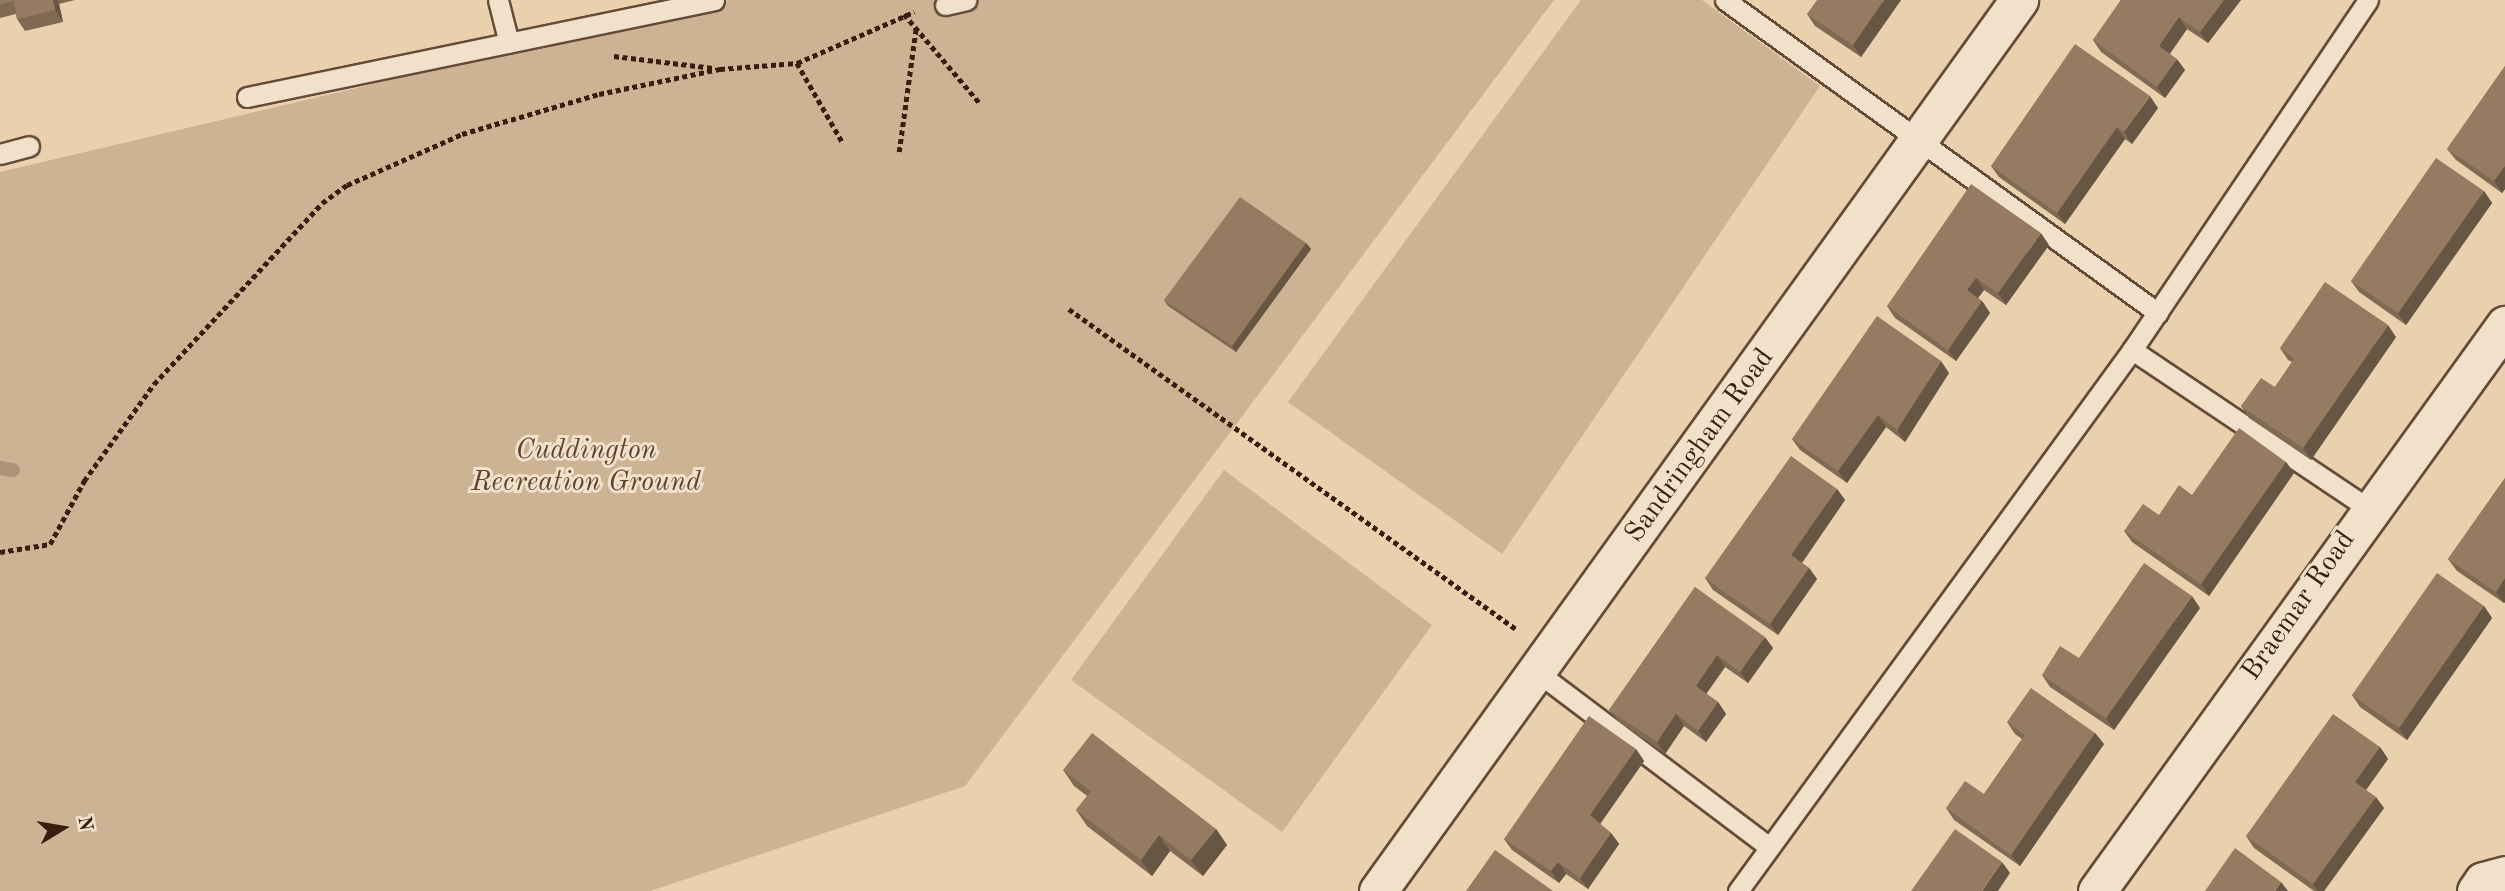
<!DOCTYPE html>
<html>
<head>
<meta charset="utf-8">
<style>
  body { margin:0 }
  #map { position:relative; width:2505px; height:891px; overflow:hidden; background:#e9d1ae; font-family:"Old Standard TT",serif }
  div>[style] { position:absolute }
  .green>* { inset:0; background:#cbb393 }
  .stream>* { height:14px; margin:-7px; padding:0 7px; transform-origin:7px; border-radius:7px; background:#ad9478 }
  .path>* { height:4.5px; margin-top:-2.25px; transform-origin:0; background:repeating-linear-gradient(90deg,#391e10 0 5px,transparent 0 8.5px) }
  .roads { filter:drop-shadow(2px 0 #654b38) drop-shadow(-2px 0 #654b38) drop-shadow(0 2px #654b38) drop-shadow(0 -2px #654b38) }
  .lane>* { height:19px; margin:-9.5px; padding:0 9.5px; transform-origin:9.5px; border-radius:9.5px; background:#f1e1ca }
  .street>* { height:37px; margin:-18.5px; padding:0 18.5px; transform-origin:18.5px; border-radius:18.5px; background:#f1e1ca }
  .wall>* { inset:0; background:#806a54 }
  .shaded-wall>* { inset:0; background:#685645 }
  .building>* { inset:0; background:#957b62 }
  span { translate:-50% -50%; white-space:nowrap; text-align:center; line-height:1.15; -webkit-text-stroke:6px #f1e1ca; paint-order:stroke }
  .street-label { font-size:28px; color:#391e10 }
  .park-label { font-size:28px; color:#5e4331; font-style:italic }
  .north { position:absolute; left:28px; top:793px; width:70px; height:70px; -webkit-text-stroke:5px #f1e1ca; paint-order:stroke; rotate:79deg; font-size:19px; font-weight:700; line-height:28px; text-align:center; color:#391e10 }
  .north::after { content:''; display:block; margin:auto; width:24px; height:32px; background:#391e10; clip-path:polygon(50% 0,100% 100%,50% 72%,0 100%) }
</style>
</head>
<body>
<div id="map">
  <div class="green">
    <i style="clip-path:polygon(730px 0,1554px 0,965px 786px,650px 891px,0 891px,0 172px)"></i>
    <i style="clip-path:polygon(1581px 0,1702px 0,1820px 86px,1502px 554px,1288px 402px)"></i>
    <i style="clip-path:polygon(1224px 470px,1432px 625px,1282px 832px,1071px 680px)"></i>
  </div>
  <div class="stream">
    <i style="left:0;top:468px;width:13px;rotate:9deg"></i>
  </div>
  <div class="path">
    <i style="left:904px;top:14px;width:116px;rotate:49.6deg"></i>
    <i style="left:614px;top:56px;width:100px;rotate:6.9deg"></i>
    <i style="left:797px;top:63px;width:92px;rotate:60.1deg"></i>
    <i style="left:899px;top:152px;width:125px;rotate:-82.2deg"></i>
    <i style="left:1069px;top:309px;width:550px;rotate:35.6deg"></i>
    <i style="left:0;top:552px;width:51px;rotate:-9.1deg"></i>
    <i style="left:50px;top:544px;width:72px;rotate:-61.6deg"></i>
    <i style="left:84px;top:481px;width:120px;rotate:-54.2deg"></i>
    <i style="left:154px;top:384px;width:247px;rotate:-47.1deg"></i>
    <i style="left:322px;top:203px;width:31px;rotate:-36deg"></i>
    <i style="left:347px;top:185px;width:126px;rotate:-23.9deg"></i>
    <i style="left:462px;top:134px;width:143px;rotate:-16.3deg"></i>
    <i style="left:599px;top:94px;width:124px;rotate:-11.7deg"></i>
    <i style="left:720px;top:69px;width:77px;rotate:-4.5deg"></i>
    <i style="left:797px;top:63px;width:128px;rotate:-23.6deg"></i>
  </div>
  <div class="roads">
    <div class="lane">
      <i style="left:498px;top:0;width:44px;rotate:75.7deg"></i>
      <i style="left:1725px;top:0;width:534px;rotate:35.86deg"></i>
      <i style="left:945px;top:5px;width:22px;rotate:-13deg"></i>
      <i style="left:247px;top:97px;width:477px;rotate:-11.7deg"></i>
      <i style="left:0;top:154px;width:30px;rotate:-15deg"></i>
      <i style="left:2132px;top:350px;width:284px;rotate:33.8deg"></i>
      <i style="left:1537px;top:672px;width:291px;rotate:37deg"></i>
      <i style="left:1738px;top:891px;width:669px;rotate:-53.93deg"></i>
      <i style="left:2132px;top:350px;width:422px;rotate:-56deg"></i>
    </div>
    <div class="street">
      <i style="left:1378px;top:891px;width:1098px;rotate:-54.27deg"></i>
      <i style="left:2097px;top:891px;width:698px;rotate:-54.21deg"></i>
      <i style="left:2476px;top:891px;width:12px;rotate:-55deg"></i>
      <i style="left:2483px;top:881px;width:23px;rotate:-15deg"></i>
    </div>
  </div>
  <div class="wall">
    <i style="clip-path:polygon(0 0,75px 0,59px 4px,63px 22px,25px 31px,17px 19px,16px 14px,0 18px)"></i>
    <i style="clip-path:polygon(1901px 0,1861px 57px,1815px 26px,1807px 14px)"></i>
    <i style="clip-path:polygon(2121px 0,2241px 0,2208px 43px,2187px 29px,2170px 54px,2185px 70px,2165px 98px,2101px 52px,2093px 40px)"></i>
    <i style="clip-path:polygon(2505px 66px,2505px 189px,2502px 193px,2456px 160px,2447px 149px)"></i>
    <i style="clip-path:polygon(2158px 108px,2132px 144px,2125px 139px,2065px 224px,1999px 177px,1991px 166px)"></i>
    <i style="clip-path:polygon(2484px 191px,2492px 203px,2406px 325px,2359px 292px,2351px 281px)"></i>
    <i style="clip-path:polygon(1306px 243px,1311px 249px,1236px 352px,1168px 306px,1164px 300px)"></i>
    <i style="clip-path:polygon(2049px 245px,2006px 305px,1984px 290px,1978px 298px,1982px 301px,1990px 313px,1956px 361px,1895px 318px,1887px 306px)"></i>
    <i style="clip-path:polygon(2396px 337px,2311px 460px,2249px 418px,2241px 406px,2275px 387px,2292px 362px,2288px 360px,2280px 348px)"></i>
    <i style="clip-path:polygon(1949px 373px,1905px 442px,1886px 427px,1847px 483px,1800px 450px,1792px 439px)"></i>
    <i style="clip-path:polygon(2286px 462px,2294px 473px,2209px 596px,2132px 542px,2124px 531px,2159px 515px,2192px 495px)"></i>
    <i style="clip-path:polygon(2505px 478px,2505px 602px,2504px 603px,2457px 571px,2448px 559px)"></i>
    <i style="clip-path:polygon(1837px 489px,1845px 500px,1802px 563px,1809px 568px,1817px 579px,1778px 635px,1713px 590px,1705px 578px)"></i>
    <i style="clip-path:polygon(1695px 587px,1773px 648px,1748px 683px,1725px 667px,1706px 694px,1718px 702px,1726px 714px,1706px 742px,1684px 726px,1665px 754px,1618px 721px,1609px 710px)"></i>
    <i style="clip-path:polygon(2484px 606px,2492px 618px,2407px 740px,2360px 707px,2352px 695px)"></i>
    <i style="clip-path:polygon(2200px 608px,2114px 730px,2050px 687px,2042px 675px,2079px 658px)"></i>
    <i style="clip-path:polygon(2007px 722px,2095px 733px,2104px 744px,2020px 866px,1954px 820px,1946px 808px,1984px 794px,2022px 739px,2015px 734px)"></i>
    <i style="clip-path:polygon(2380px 747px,2388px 759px,2366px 790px,2384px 808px,2324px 891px,2314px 891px,2254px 848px,2246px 836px)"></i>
    <i style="clip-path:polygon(1636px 749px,1644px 761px,1600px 824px,1611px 833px,1619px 844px,1588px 889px,1566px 874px,1559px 883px,1512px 850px,1504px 839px)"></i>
    <i style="clip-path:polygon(1063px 770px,1216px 829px,1227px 845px,1203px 876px,1170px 851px,1152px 876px,1087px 826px,1076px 810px,1087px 796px,1074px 786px)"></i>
  </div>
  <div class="shaded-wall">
    <i style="clip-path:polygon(53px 0,57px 0,59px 4px,63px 22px,55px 10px)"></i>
    <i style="clip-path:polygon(1884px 0,1901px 0,1861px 57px,1853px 45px)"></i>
    <i style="clip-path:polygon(2224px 0,2241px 0,2208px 43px,2200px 32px)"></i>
    <i style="clip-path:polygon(2179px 17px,2187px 29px,2167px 57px,2159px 46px)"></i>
    <i style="clip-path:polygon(2177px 59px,2185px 70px,2165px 98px,2157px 87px)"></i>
    <i style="clip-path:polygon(2150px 96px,2158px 108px,2132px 144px,2124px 132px)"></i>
    <i style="clip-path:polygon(2117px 127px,2125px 139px,2065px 224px,2057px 213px)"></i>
    <i style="clip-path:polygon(2505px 166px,2505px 189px,2502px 193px,2494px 181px)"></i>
    <i style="clip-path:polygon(2484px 191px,2492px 203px,2406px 325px,2398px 313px)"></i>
    <i style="clip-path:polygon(2041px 233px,2049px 245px,2006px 305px,1998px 293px)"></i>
    <i style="clip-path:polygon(1306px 243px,1311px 249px,1236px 352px,1232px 346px)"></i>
    <i style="clip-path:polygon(1976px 278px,1984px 290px,1975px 302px,1967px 290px)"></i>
    <i style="clip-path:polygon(1982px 301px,1990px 313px,1956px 361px,1948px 350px)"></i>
    <i style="clip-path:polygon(2388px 325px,2396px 337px,2311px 460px,2303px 448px)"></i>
    <i style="clip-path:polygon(1941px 361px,1949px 373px,1905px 442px,1897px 430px)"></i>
    <i style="clip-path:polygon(1878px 415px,1886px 427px,1847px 483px,1838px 471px)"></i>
    <i style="clip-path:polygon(2286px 462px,2294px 473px,2209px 596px,2201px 584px)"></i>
    <i style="clip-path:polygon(1837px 489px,1845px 500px,1799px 567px,1791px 555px)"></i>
    <i style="clip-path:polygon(1809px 568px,1817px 579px,1778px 635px,1770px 624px)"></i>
    <i style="clip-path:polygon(2505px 578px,2505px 602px,2504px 603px,2496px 592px)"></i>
    <i style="clip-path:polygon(2192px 596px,2200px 608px,2114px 730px,2106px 718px)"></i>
    <i style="clip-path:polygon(2484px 606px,2492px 618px,2407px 740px,2399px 728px)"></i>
    <i style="clip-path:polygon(1765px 637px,1773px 648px,1748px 683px,1740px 672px)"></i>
    <i style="clip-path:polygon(1717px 655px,1725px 667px,1704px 697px,1696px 686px)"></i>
    <i style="clip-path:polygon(1718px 702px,1726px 714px,1706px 742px,1698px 731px)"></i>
    <i style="clip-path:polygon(1676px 714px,1684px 726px,1665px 754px,1657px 742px)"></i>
    <i style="clip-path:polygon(2095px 733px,2104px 744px,2020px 866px,2011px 855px)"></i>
    <i style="clip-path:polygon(2380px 747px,2388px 759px,2363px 794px,2355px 782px)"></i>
    <i style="clip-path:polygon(1636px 749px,1644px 761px,1598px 827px,1590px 815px)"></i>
    <i style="clip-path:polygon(2376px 797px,2384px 808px,2324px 891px,2318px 891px,2313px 884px)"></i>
    <i style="clip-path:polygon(1216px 829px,1227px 845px,1203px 876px,1191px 860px)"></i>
    <i style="clip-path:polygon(1611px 833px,1619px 844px,1588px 889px,1580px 878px)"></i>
    <i style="clip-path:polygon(1159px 835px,1170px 851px,1152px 876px,1141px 860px)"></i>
    <i style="clip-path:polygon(1558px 862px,1566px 874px,1559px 883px,1551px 871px)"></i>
    <i style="clip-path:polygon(2002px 862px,2010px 873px,1998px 891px,1982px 891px)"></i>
    <i style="clip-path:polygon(2281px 882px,2288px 891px,2275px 891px)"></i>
  </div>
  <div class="building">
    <i style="clip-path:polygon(0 0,53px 0,55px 10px,17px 19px,14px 1px,0 4px)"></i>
    <i style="clip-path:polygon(1817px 0,1884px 0,1853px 45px,1807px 14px)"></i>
    <i style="clip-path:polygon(2121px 0,2224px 0,2200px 32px,2179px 17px,2159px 46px,2177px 59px,2157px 87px,2093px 40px)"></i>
    <i style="clip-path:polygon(2075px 44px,2150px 96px,2124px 132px,2117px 127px,2057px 213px,1991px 166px)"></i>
    <i style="clip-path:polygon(2505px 66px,2505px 166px,2494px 181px,2447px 149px)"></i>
    <i style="clip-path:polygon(2436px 158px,2484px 191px,2398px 313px,2351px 281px)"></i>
    <i style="clip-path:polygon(1971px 184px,2041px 233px,1998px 293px,1976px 278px,1967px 290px,1982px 301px,1948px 350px,1887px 306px)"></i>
    <i style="clip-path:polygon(1240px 197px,1306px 243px,1232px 346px,1164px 300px)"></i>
    <i style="clip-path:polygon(2325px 282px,2388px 325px,2303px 448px,2241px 406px,2261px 378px,2275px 387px,2294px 359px,2280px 348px)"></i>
    <i style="clip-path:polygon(1877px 316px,1941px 361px,1897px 430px,1878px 415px,1838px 471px,1792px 439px)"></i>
    <i style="clip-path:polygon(2239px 428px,2286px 462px,2201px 584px,2124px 531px,2143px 504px,2159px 515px,2179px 485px,2192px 495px)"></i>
    <i style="clip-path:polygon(1791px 456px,1837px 489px,1791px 555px,1809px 568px,1770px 624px,1705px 578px)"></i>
    <i style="clip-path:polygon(2505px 478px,2505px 578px,2496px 592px,2448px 559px)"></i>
    <i style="clip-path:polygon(2144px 563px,2192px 596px,2106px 718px,2042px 675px,2060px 646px,2079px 658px)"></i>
    <i style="clip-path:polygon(2437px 573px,2484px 606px,2399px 728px,2352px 695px)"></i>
    <i style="clip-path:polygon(1695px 587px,1765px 637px,1740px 672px,1717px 655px,1696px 686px,1718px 702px,1698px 731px,1676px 714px,1657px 742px,1609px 710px)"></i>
    <i style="clip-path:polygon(2031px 688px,2095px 733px,2011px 855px,1946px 808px,1965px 781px,1984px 794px,2025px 735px,2007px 722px)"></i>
    <i style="clip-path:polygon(2333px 714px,2380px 747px,2355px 782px,2376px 797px,2313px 884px,2246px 836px)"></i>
    <i style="clip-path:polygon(1589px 716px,1636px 749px,1590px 815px,1611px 833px,1580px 878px,1558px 862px,1551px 871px,1504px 839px)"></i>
    <i style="clip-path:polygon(1092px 733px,1216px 829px,1191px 860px,1159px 835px,1141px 860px,1076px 810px,1091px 791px,1063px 770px)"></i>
    <i style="clip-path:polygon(1955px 829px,2002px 862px,1982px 891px,1911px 891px)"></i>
    <i style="clip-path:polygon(2235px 848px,2281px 882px,2275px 891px,2205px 891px)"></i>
    <i style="clip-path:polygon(1495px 850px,1553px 891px,1466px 891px)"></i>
  </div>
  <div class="street-label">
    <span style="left:1700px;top:446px;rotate:-54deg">Sandringham Road</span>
    <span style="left:2299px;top:606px;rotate:-55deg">Braemar Road</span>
  </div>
  <div class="park-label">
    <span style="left:586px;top:467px">Cuddington<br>Recreation Ground</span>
  </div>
  <div class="north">N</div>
</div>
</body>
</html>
